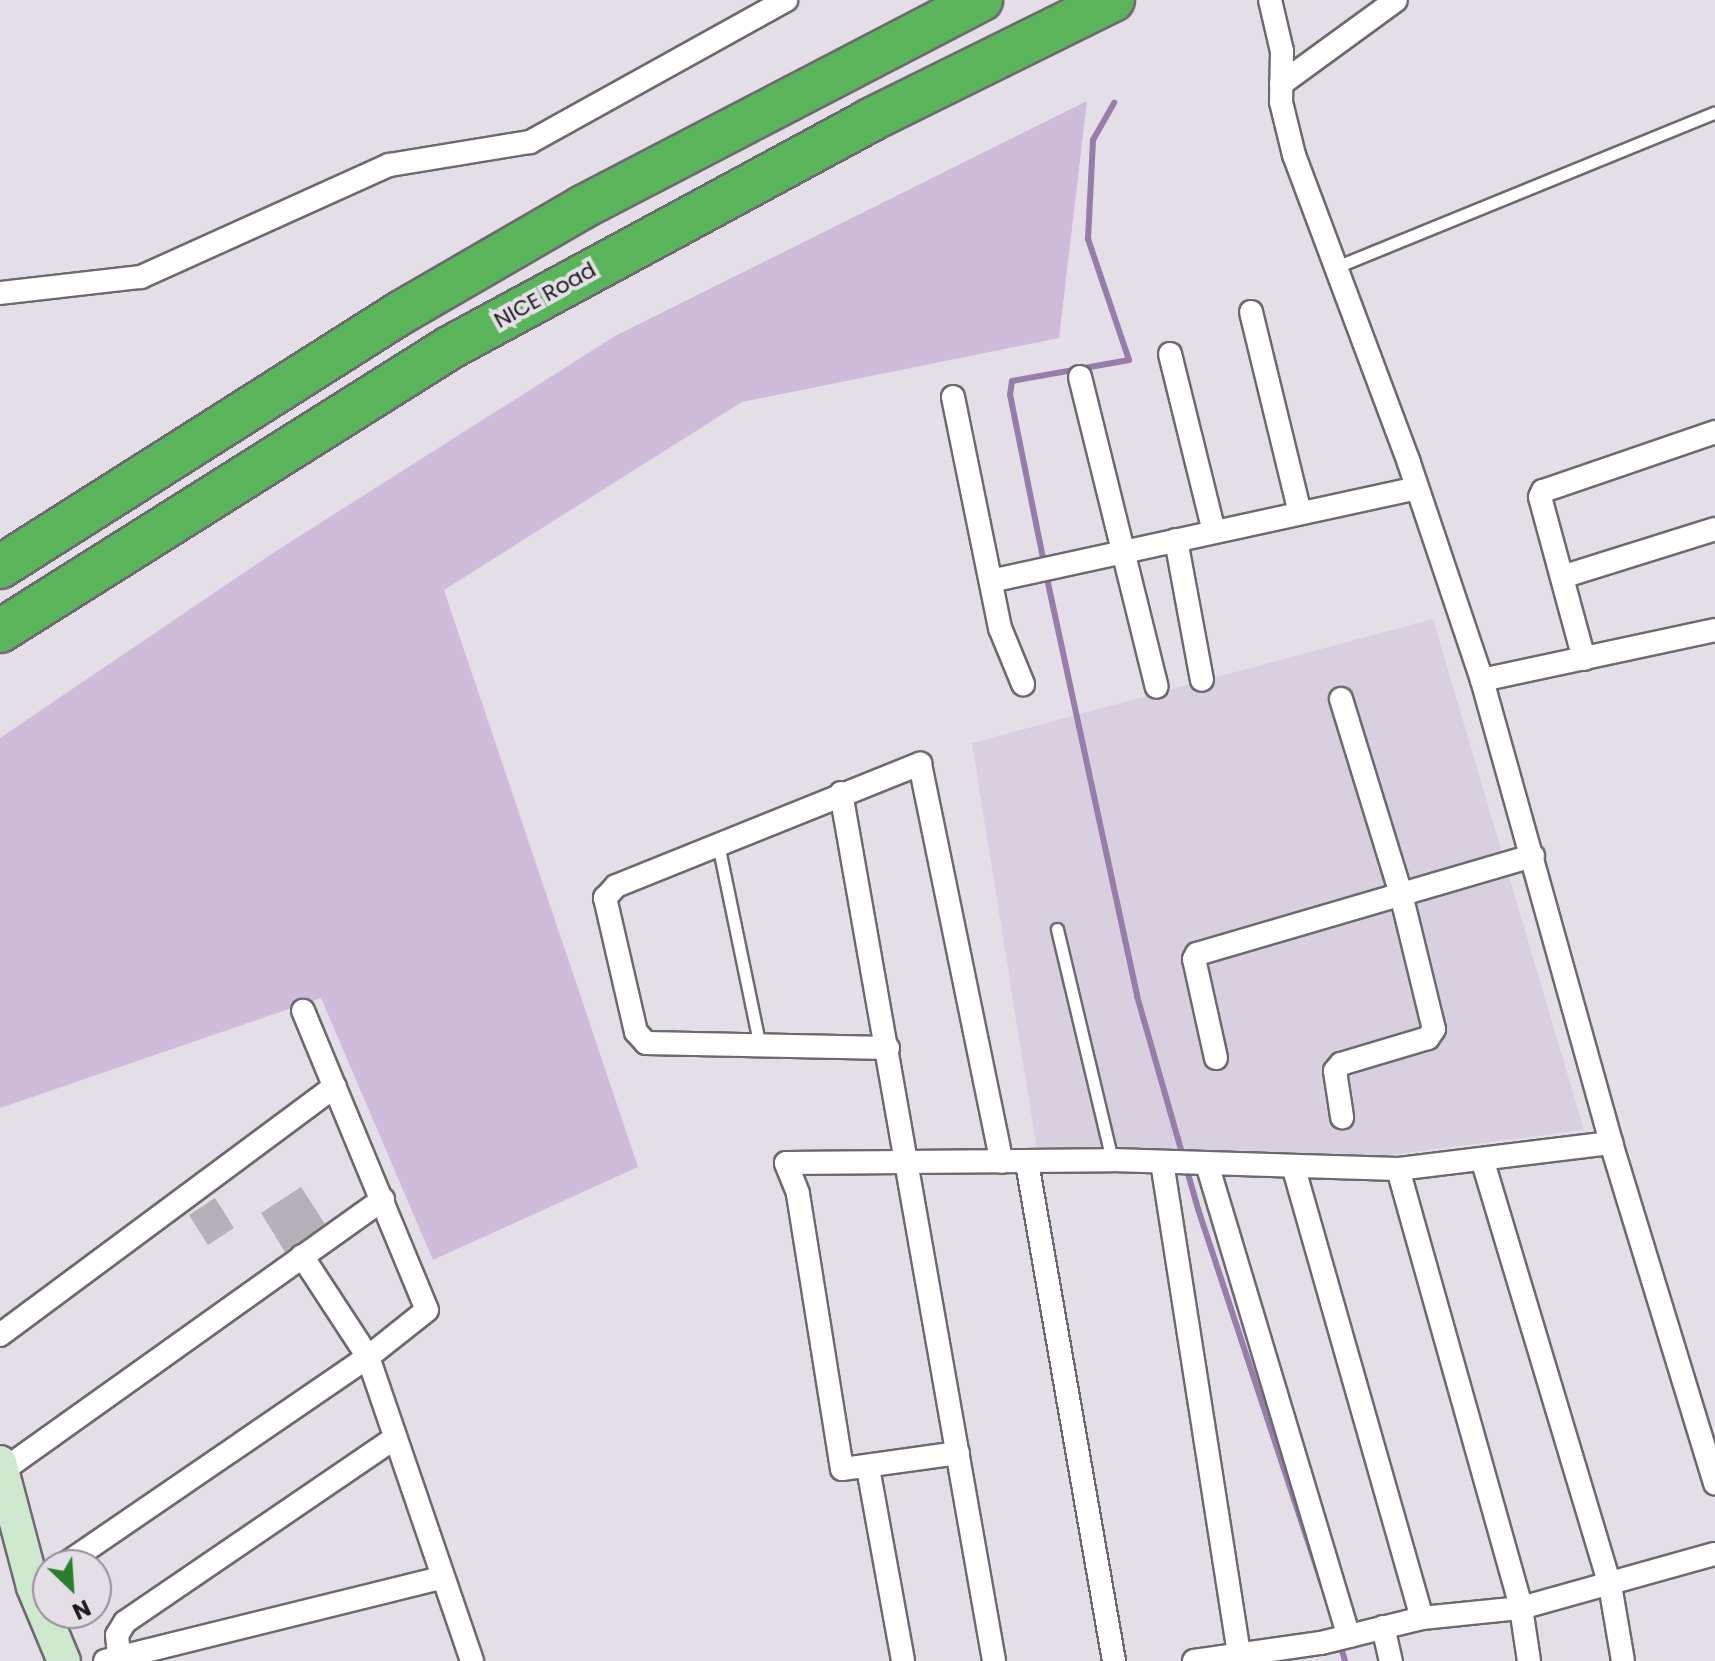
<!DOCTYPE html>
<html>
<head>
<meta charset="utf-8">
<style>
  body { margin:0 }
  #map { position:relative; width:1715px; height:1661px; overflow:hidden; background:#e4dee7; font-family:Poppins,sans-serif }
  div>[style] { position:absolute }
  .built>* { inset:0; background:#d9d0df }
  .green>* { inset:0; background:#cebcda }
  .stream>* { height:6px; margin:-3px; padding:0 3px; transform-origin:3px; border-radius:3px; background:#977da9 }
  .building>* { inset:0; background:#b6b1b9 }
  .roads { filter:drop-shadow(2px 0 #6d6970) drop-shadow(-2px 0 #6d6970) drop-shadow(0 2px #6d6970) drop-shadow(0 -2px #6d6970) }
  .lane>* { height:11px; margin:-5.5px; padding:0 5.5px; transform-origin:5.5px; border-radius:5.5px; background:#fff }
  .street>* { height:22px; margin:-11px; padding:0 11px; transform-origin:11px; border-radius:11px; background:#fff }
  .secondary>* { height:32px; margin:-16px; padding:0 16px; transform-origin:16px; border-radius:16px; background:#cee9ce }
  .highway>* { height:42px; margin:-21px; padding:0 21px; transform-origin:21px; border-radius:21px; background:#5ab55a }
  span { translate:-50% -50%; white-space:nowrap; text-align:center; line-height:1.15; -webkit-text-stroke:8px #e4dee7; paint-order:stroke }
  .street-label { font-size:22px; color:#1d1b1e }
  .north { position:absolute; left:32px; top:1549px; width:80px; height:80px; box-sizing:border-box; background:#e4dee7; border:2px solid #949097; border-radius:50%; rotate:155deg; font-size:22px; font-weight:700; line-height:32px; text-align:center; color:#1d1b1e }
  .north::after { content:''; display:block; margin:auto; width:28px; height:36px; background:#2a7f2d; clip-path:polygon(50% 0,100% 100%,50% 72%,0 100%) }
</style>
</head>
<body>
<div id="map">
  <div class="built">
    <i style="clip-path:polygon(1433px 619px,1584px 1130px,1373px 1157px,1037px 1151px,972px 743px)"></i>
  </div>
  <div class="green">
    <i style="clip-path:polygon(1087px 101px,1059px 338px,742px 402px,444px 590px,638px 1167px,433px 1260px,321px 998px,0 1108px,0 738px,273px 553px,615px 336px)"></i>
  </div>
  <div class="stream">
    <i style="left:1044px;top:563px;width:171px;rotate:-101.4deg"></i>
    <i style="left:1010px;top:395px;width:14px;rotate:-82deg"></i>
    <i style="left:1012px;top:381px;width:119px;rotate:-10.2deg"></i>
    <i style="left:1129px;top:360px;width:128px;rotate:-108.7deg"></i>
    <i style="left:1088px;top:239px;width:99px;rotate:-87.1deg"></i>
    <i style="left:1093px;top:140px;width:43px;rotate:-60.4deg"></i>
    <i style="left:1046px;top:574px;width:432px;rotate:77.8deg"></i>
    <i style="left:1137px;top:996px;width:222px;rotate:74deg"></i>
    <i style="left:1198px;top:1209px;width:396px;rotate:71.7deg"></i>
    <i style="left:1339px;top:1641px;width:21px;rotate:73deg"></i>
  </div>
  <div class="building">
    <i style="clip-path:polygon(301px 1187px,325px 1224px,285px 1252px,261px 1213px)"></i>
    <i style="clip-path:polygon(215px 1198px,234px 1228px,208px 1245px,189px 1215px)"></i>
  </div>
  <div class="roads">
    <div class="lane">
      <i style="left:1336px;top:267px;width:409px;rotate:-22.2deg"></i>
      <i style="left:718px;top:844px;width:206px;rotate:78.3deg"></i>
      <i style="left:1057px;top:929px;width:237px;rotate:76.6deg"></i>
    </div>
    <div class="street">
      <i style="left:1270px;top:0;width:52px;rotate:76.8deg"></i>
      <i style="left:1282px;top:51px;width:51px;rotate:91.1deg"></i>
      <i style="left:1281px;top:102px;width:55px;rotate:76.2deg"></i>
      <i style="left:1294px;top:155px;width:329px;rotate:69.5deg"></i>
      <i style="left:1409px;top:463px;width:229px;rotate:71.4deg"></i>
      <i style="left:1482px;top:680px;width:481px;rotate:74.4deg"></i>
      <i style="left:1611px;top:1143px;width:356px;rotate:73deg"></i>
      <i style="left:1281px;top:84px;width:142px;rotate:-36.1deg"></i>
      <i style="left:0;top:293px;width:142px;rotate:-6.5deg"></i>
      <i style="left:141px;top:277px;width:272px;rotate:-24.3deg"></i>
      <i style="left:389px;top:165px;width:143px;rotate:-9.3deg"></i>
      <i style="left:530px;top:142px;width:293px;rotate:-29deg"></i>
      <i style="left:1251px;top:312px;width:207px;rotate:76.3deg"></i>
      <i style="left:1170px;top:354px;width:183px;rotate:76.1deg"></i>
      <i style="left:1080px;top:377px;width:319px;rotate:76.1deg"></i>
      <i style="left:953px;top:397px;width:236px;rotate:78.5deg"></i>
      <i style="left:1000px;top:628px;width:61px;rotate:67.7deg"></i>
      <i style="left:1176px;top:540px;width:142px;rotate:79.5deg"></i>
      <i style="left:1562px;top:577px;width:160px;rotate:-17.4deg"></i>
      <i style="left:991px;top:581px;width:436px;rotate:-12.3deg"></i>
      <i style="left:1584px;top:659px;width:168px;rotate:-105.2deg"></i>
      <i style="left:1540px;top:497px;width:7px;rotate:-63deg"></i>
      <i style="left:1543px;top:491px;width:182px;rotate:-18.9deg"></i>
      <i style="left:1482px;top:680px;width:238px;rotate:-12.1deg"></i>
      <i style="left:1341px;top:699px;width:204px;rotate:72.9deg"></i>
      <i style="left:1401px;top:894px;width:139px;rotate:76.3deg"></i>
      <i style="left:1434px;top:1029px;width:11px;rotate:124deg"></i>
      <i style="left:1428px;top:1038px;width:91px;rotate:163.4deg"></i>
      <i style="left:1341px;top:1064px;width:9px;rotate:131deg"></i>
      <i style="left:1335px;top:1071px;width:47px;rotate:81.3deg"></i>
      <i style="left:841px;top:793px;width:881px;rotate:80deg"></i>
      <i style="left:888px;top:1048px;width:242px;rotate:-178.8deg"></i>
      <i style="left:646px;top:1043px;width:15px;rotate:-132deg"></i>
      <i style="left:636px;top:1032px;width:138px;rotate:-103deg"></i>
      <i style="left:605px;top:898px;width:16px;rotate:-47deg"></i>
      <i style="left:616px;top:886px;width:328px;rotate:-21.9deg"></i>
      <i style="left:920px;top:764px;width:406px;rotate:78.4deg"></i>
      <i style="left:1216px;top:1058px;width:101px;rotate:-102.5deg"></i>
      <i style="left:1194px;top:959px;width:6px;rotate:-59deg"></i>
      <i style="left:1197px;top:954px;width:350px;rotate:-16.3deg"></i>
      <i style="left:1162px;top:1162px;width:498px;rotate:81.1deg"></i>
      <i style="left:1483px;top:1162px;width:442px;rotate:73.3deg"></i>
      <i style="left:1610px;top:1585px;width:77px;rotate:80.3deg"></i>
      <i style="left:1027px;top:1163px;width:506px;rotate:80.09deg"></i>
      <i style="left:1207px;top:1164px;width:493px;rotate:73.3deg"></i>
      <i style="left:1294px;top:1169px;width:467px;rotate:74.1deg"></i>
      <i style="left:1398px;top:1169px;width:456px;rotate:74.3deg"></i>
      <i style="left:1521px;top:1608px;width:54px;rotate:81.4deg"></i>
      <i style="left:302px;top:1256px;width:121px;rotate:56.8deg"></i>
      <i style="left:368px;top:1357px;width:75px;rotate:-38.5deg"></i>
      <i style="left:427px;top:1310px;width:324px;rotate:-112.5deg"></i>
      <i style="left:0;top:1335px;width:417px;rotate:-36.6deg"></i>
      <i style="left:958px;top:1453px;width:117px;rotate:172.1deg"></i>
      <i style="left:842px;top:1469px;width:279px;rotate:-99.1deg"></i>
      <i style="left:798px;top:1193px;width:32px;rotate:-112deg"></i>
      <i style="left:786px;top:1163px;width:326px;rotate:-0.5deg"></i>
      <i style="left:1112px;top:1160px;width:286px;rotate:1.8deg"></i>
      <i style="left:1398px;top:1169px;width:215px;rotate:-7deg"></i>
      <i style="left:868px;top:1468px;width:196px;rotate:79.7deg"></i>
      <i style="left:2px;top:1471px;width:468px;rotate:-35.5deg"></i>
      <i style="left:64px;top:1565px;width:368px;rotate:-34.4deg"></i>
      <i style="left:368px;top:1357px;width:321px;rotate:71.1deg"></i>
      <i style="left:1383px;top:1627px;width:35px;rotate:77deg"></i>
      <i style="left:119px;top:1657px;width:22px;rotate:-95deg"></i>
      <i style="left:117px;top:1635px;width:15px;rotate:-58deg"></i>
      <i style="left:125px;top:1622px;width:327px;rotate:-34.3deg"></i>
      <i style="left:105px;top:1661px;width:346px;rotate:-13.9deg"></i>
      <i style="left:1194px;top:1661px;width:128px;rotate:-8.1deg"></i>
      <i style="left:1321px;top:1643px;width:104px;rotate:-13.9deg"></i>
      <i style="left:1422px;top:1618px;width:100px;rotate:-5.8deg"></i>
      <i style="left:1521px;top:1608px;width:201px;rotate:-15.6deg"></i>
    </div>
    <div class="secondary">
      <i style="left:0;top:1462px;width:129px;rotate:75.2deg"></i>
      <i style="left:33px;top:1587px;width:80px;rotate:67.3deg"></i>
    </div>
    <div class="highway">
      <i style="left:0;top:567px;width:476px;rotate:-32.4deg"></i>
      <i style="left:402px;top:312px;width:209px;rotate:-30.1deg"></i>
      <i style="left:583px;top:207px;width:449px;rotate:-27.5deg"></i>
      <i style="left:0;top:631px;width:533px;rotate:-32.2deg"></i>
      <i style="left:451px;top:347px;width:477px;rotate:-28.4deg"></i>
      <i style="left:870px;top:120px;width:271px;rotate:-26.3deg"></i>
    </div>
  </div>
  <div class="street-label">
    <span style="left:545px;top:295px;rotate:-29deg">NICE Road</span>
  </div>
  <div class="north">N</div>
</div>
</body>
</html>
